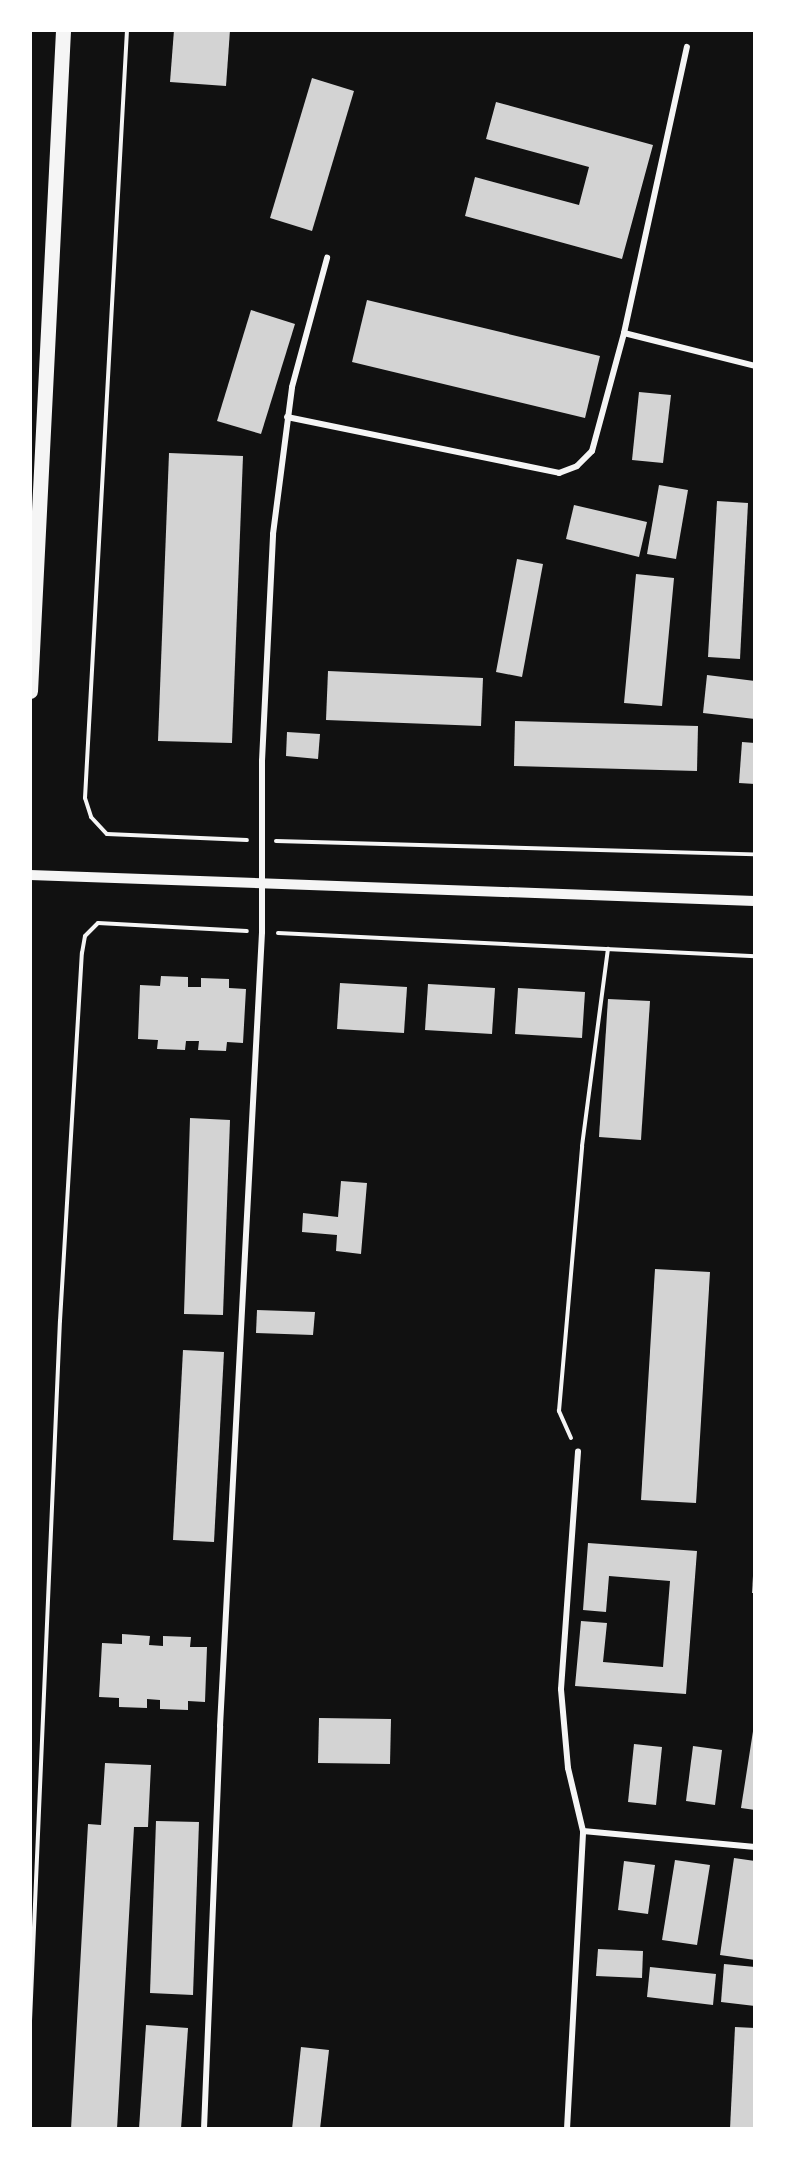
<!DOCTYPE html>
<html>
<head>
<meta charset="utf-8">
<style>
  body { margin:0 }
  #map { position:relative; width:785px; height:2159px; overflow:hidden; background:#111; font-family:Inter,sans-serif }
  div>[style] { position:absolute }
  .building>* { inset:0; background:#d3d3d3 }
  .path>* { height:4px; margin:-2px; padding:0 2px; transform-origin:2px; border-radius:2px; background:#f5f5f5 }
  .minor>* { height:6px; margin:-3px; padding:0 3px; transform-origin:3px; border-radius:3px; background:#f5f5f5 }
  .tertiary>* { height:10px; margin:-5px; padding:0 5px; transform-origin:5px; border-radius:5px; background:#f5f5f5 }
  .primary>* { height:15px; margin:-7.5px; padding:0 7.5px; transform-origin:7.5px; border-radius:7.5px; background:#f5f5f5 }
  span { translate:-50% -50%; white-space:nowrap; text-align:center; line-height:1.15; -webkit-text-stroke:4.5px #fff; paint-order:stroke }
  .frame { position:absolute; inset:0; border:32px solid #fff; pointer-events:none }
</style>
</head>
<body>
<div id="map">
  <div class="building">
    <i style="clip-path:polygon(174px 30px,230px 30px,226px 86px,170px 82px)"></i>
    <i style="clip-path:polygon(312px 78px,354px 91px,312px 231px,270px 218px)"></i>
    <i style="clip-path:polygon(496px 102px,653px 145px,622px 259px,465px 216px,475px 177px,579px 205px,589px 167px,486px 139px)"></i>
    <i style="clip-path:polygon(367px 300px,600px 356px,585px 418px,352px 362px)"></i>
    <i style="clip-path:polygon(251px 310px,295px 324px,261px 434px,217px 421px)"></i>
    <i style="clip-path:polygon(639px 392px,671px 395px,663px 463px,632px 460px)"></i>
    <i style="clip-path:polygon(169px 453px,243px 456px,232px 743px,158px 741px)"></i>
    <i style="clip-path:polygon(659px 485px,688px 490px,676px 559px,647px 554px)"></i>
    <i style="clip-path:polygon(717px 501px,748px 503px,740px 659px,708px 657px)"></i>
    <i style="clip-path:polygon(574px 505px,647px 522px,639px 557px,566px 539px)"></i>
    <i style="clip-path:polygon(517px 559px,543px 564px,522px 677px,496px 672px)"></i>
    <i style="clip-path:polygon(636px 574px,674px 578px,662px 706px,624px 703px)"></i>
    <i style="clip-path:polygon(328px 671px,483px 678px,481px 726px,326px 720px)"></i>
    <i style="clip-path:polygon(707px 675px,755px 681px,755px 719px,703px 713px)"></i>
    <i style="clip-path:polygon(515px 721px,698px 726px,697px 771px,514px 766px)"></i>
    <i style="clip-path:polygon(287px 732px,320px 734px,318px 759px,286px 756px)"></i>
    <i style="clip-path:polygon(742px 742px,755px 743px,755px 784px,739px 783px)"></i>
    <i style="clip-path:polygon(161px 976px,188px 977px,188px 987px,201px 987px,201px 978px,229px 979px,229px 988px,246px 989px,243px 1043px,227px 1042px,226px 1051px,198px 1050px,199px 1041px,186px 1041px,185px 1050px,157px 1049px,158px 1040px,138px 1039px,140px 985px,160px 986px)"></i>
    <i style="clip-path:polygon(340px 983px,407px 987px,404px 1033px,337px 1029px)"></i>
    <i style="clip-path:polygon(428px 984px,495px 988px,492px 1034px,425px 1030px)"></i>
    <i style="clip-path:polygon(518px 988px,585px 992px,582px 1038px,515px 1034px)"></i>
    <i style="clip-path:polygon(608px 999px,650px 1001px,641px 1140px,599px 1137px)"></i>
    <i style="clip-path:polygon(190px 1118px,230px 1120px,223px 1315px,184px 1314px)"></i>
    <i style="clip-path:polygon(341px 1181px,367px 1183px,361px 1254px,336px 1251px,337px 1235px,302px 1232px,303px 1213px,338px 1217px)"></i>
    <i style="clip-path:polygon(655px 1269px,710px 1272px,696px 1503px,641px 1500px)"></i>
    <i style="clip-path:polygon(257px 1310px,315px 1312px,313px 1335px,256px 1333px)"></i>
    <i style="clip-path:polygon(183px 1350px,224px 1352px,214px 1542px,173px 1540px)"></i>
    <i style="clip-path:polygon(588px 1543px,697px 1551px,686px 1694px,575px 1686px,581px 1621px,607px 1623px,603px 1662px,663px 1667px,670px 1581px,609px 1576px,606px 1612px,583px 1610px)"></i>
    <i style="clip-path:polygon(753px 1576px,755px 1576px,755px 1593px,752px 1593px)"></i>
    <i style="clip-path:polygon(122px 1634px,150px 1636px,149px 1645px,163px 1646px,163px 1636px,191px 1637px,190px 1647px,207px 1647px,205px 1702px,188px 1701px,188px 1710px,160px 1709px,160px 1700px,147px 1699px,147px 1708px,119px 1707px,119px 1698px,99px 1697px,102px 1643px,122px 1644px)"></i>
    <i style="clip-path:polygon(319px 1718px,391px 1719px,390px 1764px,318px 1763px)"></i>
    <i style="clip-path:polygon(754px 1725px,755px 1725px,755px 1810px,741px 1808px)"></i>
    <i style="clip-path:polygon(634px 1744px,662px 1747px,656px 1805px,628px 1802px)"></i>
    <i style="clip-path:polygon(693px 1746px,722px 1750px,715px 1805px,686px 1801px)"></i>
    <i style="clip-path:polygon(105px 1763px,151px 1765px,148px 1827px,134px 1827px,117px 2129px,71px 2129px,88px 1824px,101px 1825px)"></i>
    <i style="clip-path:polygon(156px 1821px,199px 1822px,193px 1995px,150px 1993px)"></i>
    <i style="clip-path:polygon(734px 1858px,755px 1861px,755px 1960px,720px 1955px)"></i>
    <i style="clip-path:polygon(675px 1860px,710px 1865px,697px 1945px,662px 1940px)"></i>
    <i style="clip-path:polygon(624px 1861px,655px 1865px,648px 1914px,618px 1910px)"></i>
    <i style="clip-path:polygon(598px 1949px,643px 1951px,642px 1978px,596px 1976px)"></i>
    <i style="clip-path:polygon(724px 1964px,755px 1967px,755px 2006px,721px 2002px)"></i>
    <i style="clip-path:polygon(650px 1967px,716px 1974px,713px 2005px,647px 1997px)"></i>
    <i style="clip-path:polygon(146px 2025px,188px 2028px,181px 2129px,139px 2129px)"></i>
    <i style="clip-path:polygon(735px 2027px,755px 2028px,755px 2129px,730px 2129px)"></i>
    <i style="clip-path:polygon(301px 2047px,329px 2050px,320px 2129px,292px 2129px)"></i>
  </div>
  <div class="path">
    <i style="left:127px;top:30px;width:769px;rotate:93.13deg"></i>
    <i style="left:85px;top:798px;width:20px;rotate:72deg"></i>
    <i style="left:91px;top:817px;width:23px;rotate:47deg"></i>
    <i style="left:107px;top:834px;width:140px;rotate:2.5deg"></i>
    <i style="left:276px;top:841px;width:479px;rotate:1.6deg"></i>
    <i style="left:278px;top:933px;width:478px;rotate:2.8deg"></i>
    <i style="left:571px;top:1438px;width:30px;rotate:-114deg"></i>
    <i style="left:559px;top:1411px;width:266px;rotate:-85deg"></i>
    <i style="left:582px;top:1146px;width:199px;rotate:-82.5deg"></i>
    <i style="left:30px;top:2021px;width:701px;rotate:-87.55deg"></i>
    <i style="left:60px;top:1321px;width:369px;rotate:-86.6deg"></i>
    <i style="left:82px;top:953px;width:17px;rotate:-80deg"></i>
    <i style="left:85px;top:936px;width:18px;rotate:-45deg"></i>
    <i style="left:98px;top:923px;width:149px;rotate:3.1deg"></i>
  </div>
  <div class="minor">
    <i style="left:624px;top:333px;width:135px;rotate:14.1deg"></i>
    <i style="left:287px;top:417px;width:278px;rotate:11.6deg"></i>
    <i style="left:559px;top:473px;width:19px;rotate:-21deg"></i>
    <i style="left:577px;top:466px;width:21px;rotate:-45deg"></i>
    <i style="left:592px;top:451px;width:122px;rotate:-74.8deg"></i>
    <i style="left:624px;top:333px;width:293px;rotate:-77.6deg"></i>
    <i style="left:583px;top:1831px;width:173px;rotate:5.3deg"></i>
    <i style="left:204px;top:2129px;width:403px;rotate:-87.7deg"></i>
    <i style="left:220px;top:1726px;width:795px;rotate:-86.97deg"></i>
    <i style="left:262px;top:932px;width:171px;rotate:-90deg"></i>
    <i style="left:262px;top:761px;width:227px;rotate:-87.2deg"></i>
    <i style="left:273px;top:534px;width:148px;rotate:-82.6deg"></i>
    <i style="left:292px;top:387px;width:134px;rotate:-74.8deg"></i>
    <i style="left:567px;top:2129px;width:298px;rotate:-86.9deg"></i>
    <i style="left:583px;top:1831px;width:65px;rotate:-103.4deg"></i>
    <i style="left:568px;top:1768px;width:79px;rotate:-95.1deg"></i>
    <i style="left:561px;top:1689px;width:238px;rotate:-85.9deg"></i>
  </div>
  <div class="tertiary">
    <i style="left:30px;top:875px;width:725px;rotate:2.05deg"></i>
  </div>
  <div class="primary">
    <i style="left:30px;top:691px;width:662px;rotate:-87.14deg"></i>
  </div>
  <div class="frame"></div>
</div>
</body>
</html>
